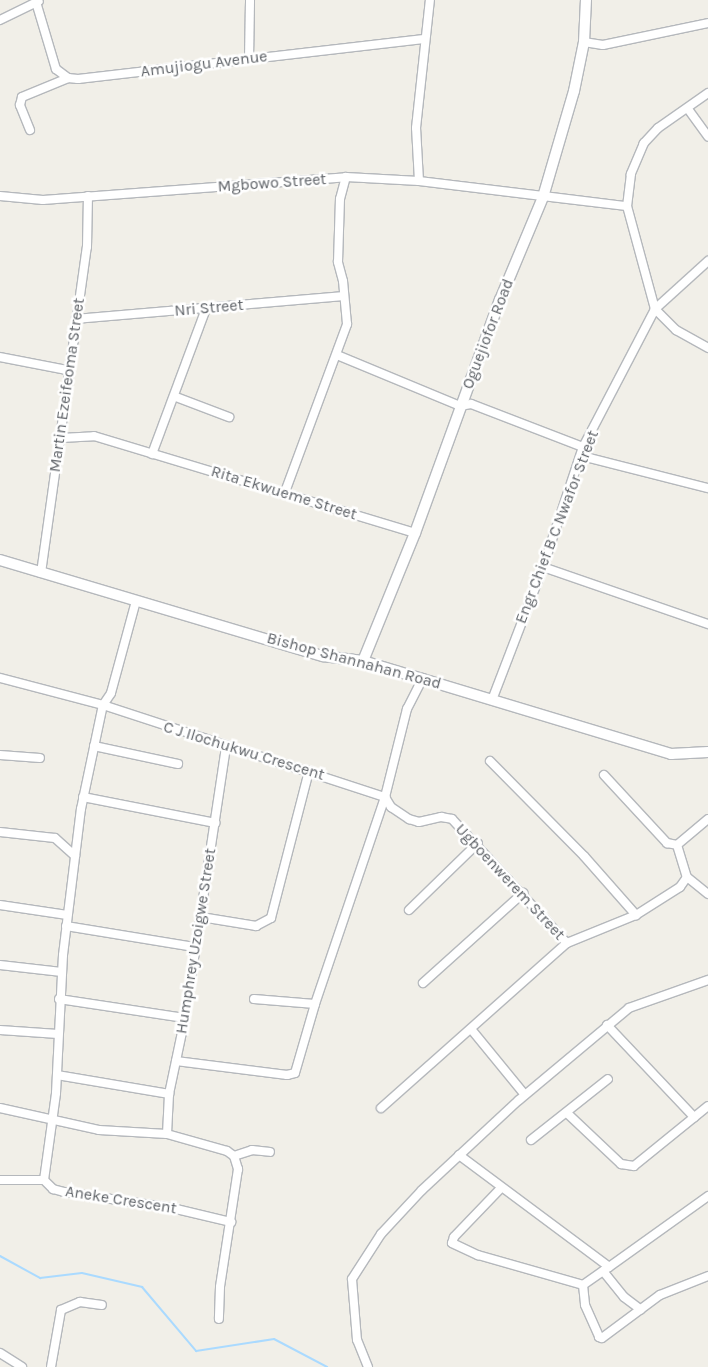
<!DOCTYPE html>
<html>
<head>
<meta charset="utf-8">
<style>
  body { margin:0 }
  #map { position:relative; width:708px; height:1367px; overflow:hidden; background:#f1efe8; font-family:Karla,sans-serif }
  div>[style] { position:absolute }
  .stream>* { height:2px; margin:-1px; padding:0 1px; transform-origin:1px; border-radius:1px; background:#aadaff }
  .roads { filter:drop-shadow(1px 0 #b5b8bc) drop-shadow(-1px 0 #b5b8bc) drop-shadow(0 1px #b5b8bc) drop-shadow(0 -1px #b5b8bc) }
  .street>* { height:8px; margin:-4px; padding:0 4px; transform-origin:4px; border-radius:4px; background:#fff }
  .secondary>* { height:10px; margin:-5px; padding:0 5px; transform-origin:5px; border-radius:5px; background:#fff }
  span { translate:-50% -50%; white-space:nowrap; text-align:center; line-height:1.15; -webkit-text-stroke:5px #fff; paint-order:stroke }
  .street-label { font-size:16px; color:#5f6368 }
</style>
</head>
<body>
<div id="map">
  <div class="stream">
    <i style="left:0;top:1256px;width:46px;rotate:28.8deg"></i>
    <i style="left:40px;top:1278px;width:42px;rotate:-6.8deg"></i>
    <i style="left:82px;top:1273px;width:62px;rotate:13.1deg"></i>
    <i style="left:142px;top:1287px;width:84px;rotate:49.8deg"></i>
    <i style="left:196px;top:1351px;width:79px;rotate:-8.7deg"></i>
    <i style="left:274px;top:1339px;width:60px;rotate:27.8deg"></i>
  </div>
  <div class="roads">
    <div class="street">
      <i style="left:36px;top:2px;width:70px;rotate:73.4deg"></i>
      <i style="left:56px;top:69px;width:15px;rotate:37deg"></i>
      <i style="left:68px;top:78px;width:10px;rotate:6deg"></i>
      <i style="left:78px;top:79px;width:348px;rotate:-6.6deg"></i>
      <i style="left:0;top:20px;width:43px;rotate:-26deg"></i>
      <i style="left:584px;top:42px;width:19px;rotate:9deg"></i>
      <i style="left:603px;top:45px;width:107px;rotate:-11.8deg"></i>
      <i style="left:249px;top:59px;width:59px;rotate:-89deg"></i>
      <i style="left:708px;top:93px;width:61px;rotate:145deg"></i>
      <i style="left:658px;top:128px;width:21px;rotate:133deg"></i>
      <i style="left:644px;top:143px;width:34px;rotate:113deg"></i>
      <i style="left:631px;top:174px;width:32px;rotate:97deg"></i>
      <i style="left:627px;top:206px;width:107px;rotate:74.8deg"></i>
      <i style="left:655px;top:309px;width:30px;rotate:45deg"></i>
      <i style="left:676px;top:330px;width:37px;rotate:29deg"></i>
      <i style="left:688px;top:109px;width:34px;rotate:54deg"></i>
      <i style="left:30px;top:130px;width:27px;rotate:-112deg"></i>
      <i style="left:20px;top:105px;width:8px;rotate:-76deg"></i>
      <i style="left:22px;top:97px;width:50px;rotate:-22.4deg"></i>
      <i style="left:419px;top:181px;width:53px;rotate:-93.2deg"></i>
      <i style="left:416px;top:128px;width:129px;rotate:-83.8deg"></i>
      <i style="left:0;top:196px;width:43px;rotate:5.3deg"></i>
      <i style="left:43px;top:200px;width:304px;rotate:-4.3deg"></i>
      <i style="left:346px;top:177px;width:73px;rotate:3.1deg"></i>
      <i style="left:419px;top:181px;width:209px;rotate:6.9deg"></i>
      <i style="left:76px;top:319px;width:268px;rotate:-4.9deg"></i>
      <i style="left:337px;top:355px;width:133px;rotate:22.5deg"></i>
      <i style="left:460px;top:406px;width:11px;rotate:-10deg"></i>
      <i style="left:471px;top:404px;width:120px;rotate:21deg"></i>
      <i style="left:0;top:357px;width:68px;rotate:11deg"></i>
      <i style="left:176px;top:397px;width:57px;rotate:20.7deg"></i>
      <i style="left:61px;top:438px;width:33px;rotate:-3deg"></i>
      <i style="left:94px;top:436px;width:335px;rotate:16.8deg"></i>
      <i style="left:152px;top:454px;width:155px;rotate:-69.6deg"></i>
      <i style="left:582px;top:456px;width:130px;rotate:14.3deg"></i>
      <i style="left:285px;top:492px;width:179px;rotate:-69.7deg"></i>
      <i style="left:347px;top:324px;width:43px;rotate:-95.3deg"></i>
      <i style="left:343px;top:281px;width:20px;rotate:-105deg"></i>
      <i style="left:338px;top:262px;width:63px;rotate:-88.2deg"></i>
      <i style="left:340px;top:199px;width:23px;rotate:-75deg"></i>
      <i style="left:543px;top:567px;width:175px;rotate:19.1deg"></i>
      <i style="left:41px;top:573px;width:329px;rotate:-82deg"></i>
      <i style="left:87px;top:247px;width:51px;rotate:-88.9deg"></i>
      <i style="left:0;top:678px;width:106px;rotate:14.7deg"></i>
      <i style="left:103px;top:705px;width:297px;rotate:18.1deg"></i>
      <i style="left:492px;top:700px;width:142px;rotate:-69deg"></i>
      <i style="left:543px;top:567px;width:126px;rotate:-71.6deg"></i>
      <i style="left:583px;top:447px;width:156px;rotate:-62.4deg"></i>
      <i style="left:655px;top:309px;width:72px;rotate:-42.2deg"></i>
      <i style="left:94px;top:746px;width:86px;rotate:12.1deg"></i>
      <i style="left:0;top:755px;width:40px;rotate:4.3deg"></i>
      <i style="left:490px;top:761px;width:134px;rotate:45.3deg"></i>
      <i style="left:584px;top:856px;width:79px;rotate:48.6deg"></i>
      <i style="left:604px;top:775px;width:93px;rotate:47.2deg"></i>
      <i style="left:667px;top:843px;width:10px;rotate:11deg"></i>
      <i style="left:677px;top:845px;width:40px;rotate:-40deg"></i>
      <i style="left:83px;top:797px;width:135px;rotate:11.1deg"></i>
      <i style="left:385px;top:797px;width:12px;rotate:59deg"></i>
      <i style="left:391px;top:807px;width:22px;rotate:34deg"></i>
      <i style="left:409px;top:819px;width:10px;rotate:17deg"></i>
      <i style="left:419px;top:822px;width:23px;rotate:-13deg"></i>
      <i style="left:441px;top:817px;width:11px;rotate:10deg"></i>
      <i style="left:452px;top:819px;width:169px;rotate:47.2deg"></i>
      <i style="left:0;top:832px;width:55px;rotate:6.2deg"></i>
      <i style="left:55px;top:838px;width:27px;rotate:42deg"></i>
      <i style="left:677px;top:845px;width:34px;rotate:73deg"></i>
      <i style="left:687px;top:877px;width:27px;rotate:39deg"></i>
      <i style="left:0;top:905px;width:68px;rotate:8.5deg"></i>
      <i style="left:409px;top:910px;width:96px;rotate:-44.2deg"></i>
      <i style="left:201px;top:917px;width:56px;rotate:9.3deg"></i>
      <i style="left:256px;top:926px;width:17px;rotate:-28deg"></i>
      <i style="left:271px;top:918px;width:152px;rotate:-75.5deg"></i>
      <i style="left:66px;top:926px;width:130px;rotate:9.3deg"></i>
      <i style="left:0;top:965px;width:62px;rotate:6.4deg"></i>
      <i style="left:423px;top:983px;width:135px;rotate:-42deg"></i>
      <i style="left:59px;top:999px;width:127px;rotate:8.6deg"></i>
      <i style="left:254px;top:999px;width:61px;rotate:4.7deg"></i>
      <i style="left:607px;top:1025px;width:127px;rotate:46.6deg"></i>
      <i style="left:471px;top:1029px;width:85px;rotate:50.7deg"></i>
      <i style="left:0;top:1030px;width:58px;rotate:3.9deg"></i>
      <i style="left:176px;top:1061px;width:112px;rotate:7.2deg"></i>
      <i style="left:287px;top:1075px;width:8px;rotate:-14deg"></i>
      <i style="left:295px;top:1073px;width:72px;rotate:-73.8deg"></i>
      <i style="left:315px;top:1004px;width:219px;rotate:-71.3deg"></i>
      <i style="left:385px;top:797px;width:91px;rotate:-76deg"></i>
      <i style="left:407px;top:709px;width:35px;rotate:-63deg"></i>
      <i style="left:57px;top:1075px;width:114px;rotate:9.6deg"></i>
      <i style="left:0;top:1108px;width:101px;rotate:12.5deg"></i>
      <i style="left:99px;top:1130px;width:68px;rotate:3.4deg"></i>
      <i style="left:167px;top:1134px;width:62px;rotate:15.8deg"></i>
      <i style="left:227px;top:1151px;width:9px;rotate:36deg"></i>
      <i style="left:234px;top:1156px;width:14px;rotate:73deg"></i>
      <i style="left:238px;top:1169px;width:119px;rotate:98.7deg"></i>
      <i style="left:220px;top:1287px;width:32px;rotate:92deg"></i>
      <i style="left:381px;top:1108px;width:249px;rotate:-41.6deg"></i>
      <i style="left:567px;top:943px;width:74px;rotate:-22.1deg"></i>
      <i style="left:636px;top:915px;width:52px;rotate:-32.5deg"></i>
      <i style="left:680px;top:887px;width:12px;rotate:-55deg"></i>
      <i style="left:568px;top:1114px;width:73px;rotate:43.3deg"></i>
      <i style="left:621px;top:1164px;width:13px;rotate:9deg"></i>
      <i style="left:634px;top:1166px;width:95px;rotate:-39deg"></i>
      <i style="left:167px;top:1134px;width:40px;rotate:-87.1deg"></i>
      <i style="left:169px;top:1094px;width:78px;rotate:-78.1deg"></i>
      <i style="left:185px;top:1018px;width:274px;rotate:-81.4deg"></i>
      <i style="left:531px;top:1140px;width:98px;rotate:-38.4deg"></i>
      <i style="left:459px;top:1155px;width:187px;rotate:36.7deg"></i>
      <i style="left:609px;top:1267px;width:122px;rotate:-35.6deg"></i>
      <i style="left:234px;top:1156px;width:19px;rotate:-18deg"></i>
      <i style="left:252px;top:1150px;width:18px;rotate:6deg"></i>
      <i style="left:0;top:1180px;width:44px"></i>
      <i style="left:44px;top:1180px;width:88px;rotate:-82.1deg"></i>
      <i style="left:56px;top:1093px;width:138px;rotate:-87.1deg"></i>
      <i style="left:63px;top:955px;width:147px;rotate:-83deg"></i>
      <i style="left:81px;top:809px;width:106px;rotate:-78.1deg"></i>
      <i style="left:103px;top:705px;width:14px;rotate:-56deg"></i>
      <i style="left:111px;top:693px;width:95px;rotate:-74.8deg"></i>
      <i style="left:44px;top:1180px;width:13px;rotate:45deg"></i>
      <i style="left:53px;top:1189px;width:11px;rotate:15deg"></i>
      <i style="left:64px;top:1192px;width:109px;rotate:8.4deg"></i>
      <i style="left:172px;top:1208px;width:61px;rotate:13.3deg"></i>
      <i style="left:501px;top:1188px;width:68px;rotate:133.8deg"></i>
      <i style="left:454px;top:1237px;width:6px;rotate:108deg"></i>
      <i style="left:452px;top:1243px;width:29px;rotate:25deg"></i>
      <i style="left:478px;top:1255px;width:109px;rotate:15.9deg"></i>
      <i style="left:583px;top:1285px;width:32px;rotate:-35deg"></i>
      <i style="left:603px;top:1271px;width:33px;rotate:51deg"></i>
      <i style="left:624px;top:1297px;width:21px;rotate:37deg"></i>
      <i style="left:583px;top:1285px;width:20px;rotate:84deg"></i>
      <i style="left:585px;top:1305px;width:35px;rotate:66deg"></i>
      <i style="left:599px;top:1337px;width:3px;rotate:18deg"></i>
      <i style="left:602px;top:1338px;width:72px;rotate:-36.6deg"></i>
      <i style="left:660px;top:1295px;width:52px;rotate:-21.6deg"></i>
      <i style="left:0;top:1353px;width:26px;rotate:32deg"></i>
      <i style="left:51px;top:1367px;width:58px;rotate:-80deg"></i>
      <i style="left:61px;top:1310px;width:21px;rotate:-23deg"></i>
      <i style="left:80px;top:1302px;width:22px;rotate:8deg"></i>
      <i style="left:368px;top:1367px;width:29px;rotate:-112deg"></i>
      <i style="left:357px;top:1340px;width:61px;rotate:-94.7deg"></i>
      <i style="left:352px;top:1279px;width:54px;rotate:-57.2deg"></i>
      <i style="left:381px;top:1234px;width:60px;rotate:-47deg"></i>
      <i style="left:422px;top:1190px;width:132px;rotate:-42.9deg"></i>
      <i style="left:519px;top:1100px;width:143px;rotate:-39.9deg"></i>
      <i style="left:629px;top:1008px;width:84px;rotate:-19.5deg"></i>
    </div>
    <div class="secondary">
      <i style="left:0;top:560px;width:337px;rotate:16.6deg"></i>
      <i style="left:323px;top:656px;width:40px;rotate:7.1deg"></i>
      <i style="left:363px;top:661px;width:322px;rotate:16.8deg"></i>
      <i style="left:671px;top:754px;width:37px;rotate:-3deg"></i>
      <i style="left:363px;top:661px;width:138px;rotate:-67.9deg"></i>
      <i style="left:415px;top:533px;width:248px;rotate:-70deg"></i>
      <i style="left:500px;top:300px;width:112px;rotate:-67.3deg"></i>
      <i style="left:543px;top:197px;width:110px;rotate:-73.7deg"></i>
      <i style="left:574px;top:91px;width:50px;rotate:-78.5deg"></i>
      <i style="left:584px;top:42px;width:42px;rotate:-87.3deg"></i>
    </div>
  </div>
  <div class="street-label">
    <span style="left:204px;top:64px;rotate:-7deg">Amujiogu Avenue</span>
    <span style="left:272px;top:183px;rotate:-4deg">Mgbowo Street</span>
    <span style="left:209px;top:308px;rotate:-5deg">Nri Street</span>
    <span style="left:488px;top:334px;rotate:-69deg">Oguejiofor Road</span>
    <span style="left:67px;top:385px;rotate:-82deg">Martin Ezeifeoma Street</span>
    <span style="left:284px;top:493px;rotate:17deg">Rita Ekwueme Street</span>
    <span style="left:557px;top:527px;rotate:-69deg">Engr Chief B C Nwafor Street</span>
    <span style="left:354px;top:661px;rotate:15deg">Bishop Shannahan Road</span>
    <span style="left:244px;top:751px;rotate:17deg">C J Ilochukwu Crescent</span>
    <span style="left:510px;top:882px;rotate:47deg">Ugboenwerem Street</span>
    <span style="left:196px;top:941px;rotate:-81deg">Humphrey Uzoigwe Street</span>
    <span style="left:121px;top:1200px;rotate:9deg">Aneke Crescent</span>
  </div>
</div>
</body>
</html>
